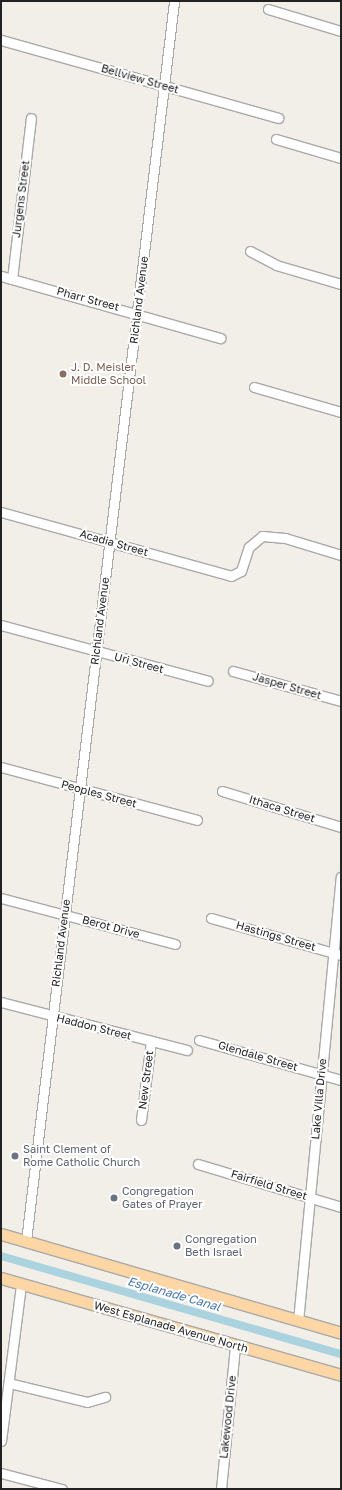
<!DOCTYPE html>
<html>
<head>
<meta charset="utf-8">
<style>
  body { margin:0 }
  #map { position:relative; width:342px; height:1490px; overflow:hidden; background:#f2efe9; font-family:"Golos Text",sans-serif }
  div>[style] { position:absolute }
  .canal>* { height:8px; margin:-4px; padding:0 4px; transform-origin:4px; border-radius:4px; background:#aad3df }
  .roads { filter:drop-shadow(1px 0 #a9a9a9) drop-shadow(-1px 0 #a9a9a9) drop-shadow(0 1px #a9a9a9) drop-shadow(0 -1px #a9a9a9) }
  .minor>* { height:9px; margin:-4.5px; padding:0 4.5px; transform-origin:4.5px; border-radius:4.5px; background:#fff }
  .major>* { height:11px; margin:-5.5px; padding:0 5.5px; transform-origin:5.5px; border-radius:5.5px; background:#fcd6a4 }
  .dots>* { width:11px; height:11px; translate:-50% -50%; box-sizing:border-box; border:2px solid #fff; border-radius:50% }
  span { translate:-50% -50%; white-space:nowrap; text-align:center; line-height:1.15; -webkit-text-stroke:4px #fff; paint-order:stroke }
  .street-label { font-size:11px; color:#222 }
  .education-label { font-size:11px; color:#785e54 }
  .left { translate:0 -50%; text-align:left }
  .worship-label { font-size:11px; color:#5b616d }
  .water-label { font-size:12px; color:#4a7aab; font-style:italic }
  .frame { position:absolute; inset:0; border:2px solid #222; pointer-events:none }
</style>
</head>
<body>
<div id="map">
  <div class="canal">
    <i style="left:1px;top:1256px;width:354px;rotate:16.1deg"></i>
  </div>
  <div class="roads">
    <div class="minor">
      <i style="left:268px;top:9px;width:76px;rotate:16.8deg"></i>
      <i style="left:1px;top:40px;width:288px;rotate:15.7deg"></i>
      <i style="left:276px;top:139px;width:68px;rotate:16.3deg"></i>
      <i style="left:250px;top:251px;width:30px;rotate:28deg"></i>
      <i style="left:276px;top:265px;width:68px;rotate:16.3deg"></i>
      <i style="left:1px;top:276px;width:228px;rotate:15.8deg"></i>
      <i style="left:12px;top:279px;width:162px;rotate:-83.3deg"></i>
      <i style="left:254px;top:387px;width:91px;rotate:16deg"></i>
      <i style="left:1px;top:512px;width:239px;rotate:15.5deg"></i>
      <i style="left:231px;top:576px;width:11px;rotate:-27deg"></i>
      <i style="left:241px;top:571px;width:25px;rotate:-72deg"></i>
      <i style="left:249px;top:547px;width:17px;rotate:-40deg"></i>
      <i style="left:262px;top:536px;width:23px;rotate:5deg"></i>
      <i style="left:285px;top:538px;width:59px;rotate:16.9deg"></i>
      <i style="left:1px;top:625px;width:214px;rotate:15.1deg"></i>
      <i style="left:233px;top:671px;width:112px;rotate:15.5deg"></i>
      <i style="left:1px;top:767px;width:203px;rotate:15.1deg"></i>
      <i style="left:222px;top:791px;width:124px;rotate:16.8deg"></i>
      <i style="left:1px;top:898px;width:180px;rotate:14.8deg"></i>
      <i style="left:211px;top:918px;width:135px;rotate:15.9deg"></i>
      <i style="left:1px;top:1002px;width:192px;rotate:14.5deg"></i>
      <i style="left:199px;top:1040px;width:148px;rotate:15.7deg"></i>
      <i style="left:141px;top:1120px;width:80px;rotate:-82.8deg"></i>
      <i style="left:198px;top:1164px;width:149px;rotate:16.7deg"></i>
      <i style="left:26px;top:1241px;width:1249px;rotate:-83.19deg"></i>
      <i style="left:298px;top:1321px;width:446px;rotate:-84.5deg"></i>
      <i style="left:9px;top:1383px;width:80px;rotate:13.7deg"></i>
      <i style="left:87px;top:1402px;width:19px;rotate:-16deg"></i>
      <i style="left:1px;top:1441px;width:158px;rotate:-82.7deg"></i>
      <i style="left:1px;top:1473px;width:63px;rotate:14.7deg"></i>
      <i style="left:221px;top:1489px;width:144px;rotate:-84.4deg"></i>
    </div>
    <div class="major">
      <i style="left:1px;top:1234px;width:354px;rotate:16.2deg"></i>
      <i style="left:1px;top:1278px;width:354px;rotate:15.9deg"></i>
    </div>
  </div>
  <div class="dots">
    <i style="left:63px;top:374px;background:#8d6e63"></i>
    <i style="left:15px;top:1156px;background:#6b7280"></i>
    <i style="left:114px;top:1198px;background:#6b7280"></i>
    <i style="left:177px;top:1246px;background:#6b7280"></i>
  </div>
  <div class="street-label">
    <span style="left:140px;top:79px;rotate:16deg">Bellview Street</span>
    <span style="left:21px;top:199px;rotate:-83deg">Jurgens Street</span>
    <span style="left:88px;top:299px;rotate:15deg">Pharr Street</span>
    <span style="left:139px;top:300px;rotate:-83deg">Richland Avenue</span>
    <span style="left:114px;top:543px;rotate:16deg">Acadia Street</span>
    <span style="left:100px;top:621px;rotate:-83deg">Richland Avenue</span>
    <span style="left:139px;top:663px;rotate:15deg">Uri Street</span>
    <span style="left:287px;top:686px;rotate:16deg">Jasper Street</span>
    <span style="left:99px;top:794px;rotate:15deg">Peoples Street</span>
    <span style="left:282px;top:809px;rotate:17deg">Ithaca Street</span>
    <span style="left:111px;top:927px;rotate:15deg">Berot Drive</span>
    <span style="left:276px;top:936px;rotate:16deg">Hastings Street</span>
    <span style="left:61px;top:943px;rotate:-83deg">Richland Avenue</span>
    <span style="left:94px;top:1027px;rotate:14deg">Haddon Street</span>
    <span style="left:258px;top:1056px;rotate:16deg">Glendale Street</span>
    <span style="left:146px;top:1080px;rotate:-83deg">New Street</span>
    <span style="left:319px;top:1099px;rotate:-85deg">Lake Villa Drive</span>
    <span style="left:269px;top:1185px;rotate:17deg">Fairfield Street</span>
    <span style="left:171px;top:1327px;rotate:16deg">West Esplanade Avenue North</span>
    <span style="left:228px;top:1417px;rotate:-84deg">Lakewood Drive</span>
  </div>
  <div class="education-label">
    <span class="left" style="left:71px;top:374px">J. D. Meisler<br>Middle School</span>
  </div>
  <div class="worship-label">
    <span class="left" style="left:23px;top:1156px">Saint Clement of<br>Rome Catholic Church</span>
    <span class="left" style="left:122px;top:1198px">Congregation<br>Gates of Prayer</span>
    <span class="left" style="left:185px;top:1246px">Congregation<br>Beth Israel</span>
  </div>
  <div class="water-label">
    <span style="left:174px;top:1294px;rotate:16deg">Esplanade Canal</span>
  </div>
  <div class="frame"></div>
</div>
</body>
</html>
